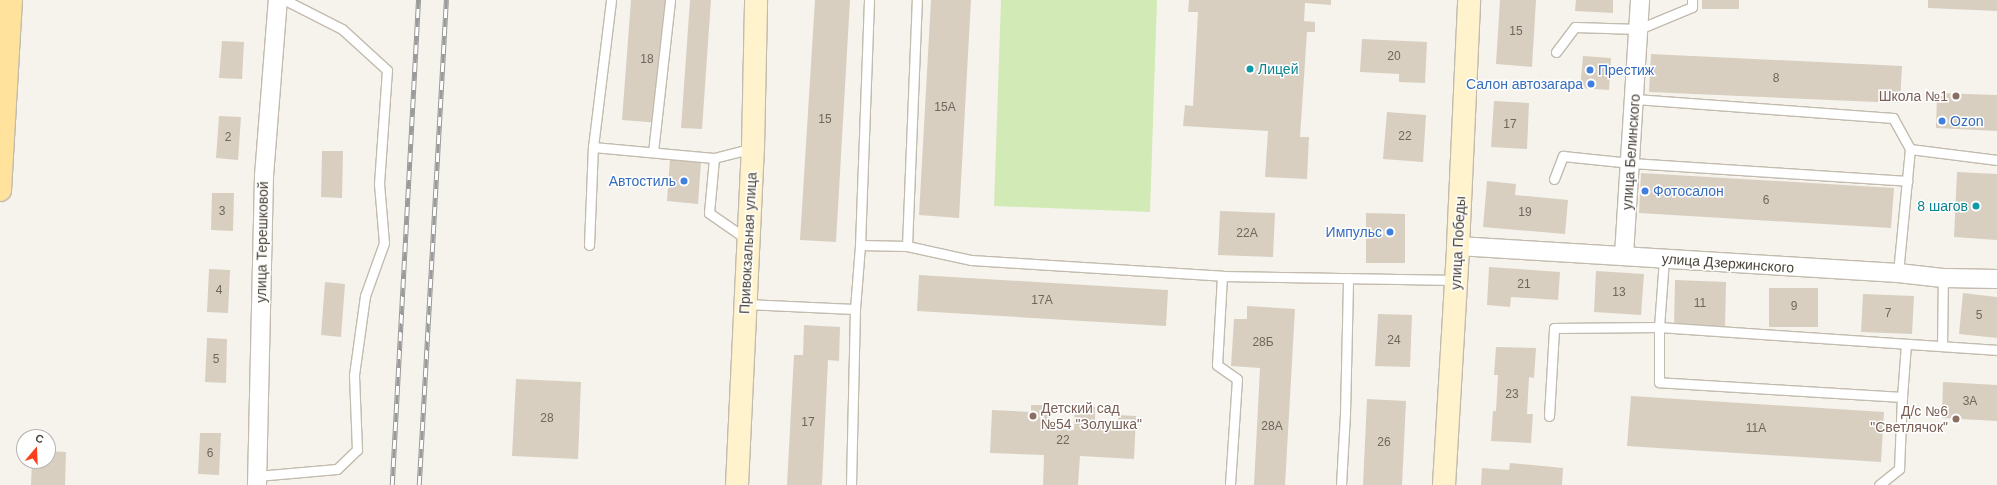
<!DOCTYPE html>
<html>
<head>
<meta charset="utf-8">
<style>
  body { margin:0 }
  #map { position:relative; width:1997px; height:485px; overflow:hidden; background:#f6f3ec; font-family:Arial,sans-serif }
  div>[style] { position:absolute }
  .green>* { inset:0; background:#d2eab5 }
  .building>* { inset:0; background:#d8cfc1 }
  .roads { filter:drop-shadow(1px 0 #c2bbae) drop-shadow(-1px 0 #c2bbae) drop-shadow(0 1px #c2bbae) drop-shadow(0 -1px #c2bbae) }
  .lane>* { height:9px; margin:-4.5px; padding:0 4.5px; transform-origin:4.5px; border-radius:4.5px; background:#fff }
  .street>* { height:18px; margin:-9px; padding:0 9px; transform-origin:9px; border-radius:9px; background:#fff }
  .secondary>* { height:22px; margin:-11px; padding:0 11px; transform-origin:11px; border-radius:11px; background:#fff3cd }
  .primary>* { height:22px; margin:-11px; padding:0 11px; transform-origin:11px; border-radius:11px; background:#ffe39c }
  .rail>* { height:4.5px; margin-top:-2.25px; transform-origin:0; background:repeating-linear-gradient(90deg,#fff 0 9px,#9a9a9a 0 18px); box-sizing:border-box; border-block:1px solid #9a9a9a }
  .dots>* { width:11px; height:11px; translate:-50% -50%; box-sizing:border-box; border:2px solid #fff; border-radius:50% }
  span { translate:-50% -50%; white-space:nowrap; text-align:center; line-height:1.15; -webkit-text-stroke:3px #fff; paint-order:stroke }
  .number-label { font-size:12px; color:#6e675b }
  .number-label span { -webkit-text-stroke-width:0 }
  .culture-label { font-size:14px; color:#0d838f }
  .left { translate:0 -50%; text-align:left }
  .right { translate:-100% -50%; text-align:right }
  .shop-label { font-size:14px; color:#366cbe }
  .education-label { font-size:14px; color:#785e54 }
  .street-label { font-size:14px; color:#4b4439 }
  .north { position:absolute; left:16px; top:429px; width:40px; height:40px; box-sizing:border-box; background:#fff; border:1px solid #b7b4b0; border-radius:50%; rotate:19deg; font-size:11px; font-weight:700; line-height:16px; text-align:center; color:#4b4439 }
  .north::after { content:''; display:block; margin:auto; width:14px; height:18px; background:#fc3f1d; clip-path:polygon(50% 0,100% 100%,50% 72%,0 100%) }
</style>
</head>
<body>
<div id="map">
  <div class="green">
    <i style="clip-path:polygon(1001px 0,1157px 0,1150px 212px,994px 206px)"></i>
  </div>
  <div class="building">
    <i style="clip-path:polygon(631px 0,671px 0,661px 123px,622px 120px)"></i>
    <i style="clip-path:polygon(690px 0,711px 0,702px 129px,681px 128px)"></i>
    <i style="clip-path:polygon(815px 0,850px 0,836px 242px,800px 240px)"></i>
    <i style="clip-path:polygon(931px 0,971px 0,959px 218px,919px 215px)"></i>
    <i style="clip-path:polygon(1189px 0,1331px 0,1331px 5px,1305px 3px,1304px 21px,1315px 22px,1315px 32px,1307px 32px,1300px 137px,1309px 137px,1307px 179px,1265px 177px,1268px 131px,1183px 126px,1185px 105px,1193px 106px,1198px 12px,1188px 12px)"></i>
    <i style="clip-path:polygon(1500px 0,1536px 0,1532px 67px,1496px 64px)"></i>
    <i style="clip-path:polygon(1576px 0,1613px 0,1613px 13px,1575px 11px)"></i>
    <i style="clip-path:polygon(1702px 0,1739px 0,1739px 9px,1702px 9px)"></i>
    <i style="clip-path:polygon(1928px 0,1997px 0,1997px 11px,1928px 8px)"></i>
    <i style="clip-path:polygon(1362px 39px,1427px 42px,1425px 83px,1399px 82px,1399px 74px,1360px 72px)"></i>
    <i style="clip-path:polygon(222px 41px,244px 42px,242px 79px,219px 78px)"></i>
    <i style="clip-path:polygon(1651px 54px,1902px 66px,1900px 103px,1649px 92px)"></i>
    <i style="clip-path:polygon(1583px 56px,1611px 58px,1609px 90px,1580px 88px)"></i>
    <i style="clip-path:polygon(1937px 93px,1997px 95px,1997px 131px,1936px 128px)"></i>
    <i style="clip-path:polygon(1494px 101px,1529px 103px,1527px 149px,1491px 147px)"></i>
    <i style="clip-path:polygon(1387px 112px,1426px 115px,1423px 162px,1383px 159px)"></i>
    <i style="clip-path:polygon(219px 116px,241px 117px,238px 160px,216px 158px)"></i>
    <i style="clip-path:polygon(322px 151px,343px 151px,342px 198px,321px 197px)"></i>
    <i style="clip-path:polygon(670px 159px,701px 162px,698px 204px,667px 201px)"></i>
    <i style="clip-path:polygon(1957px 172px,1997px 174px,1997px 240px,1954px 237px)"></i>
    <i style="clip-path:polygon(1641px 173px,1894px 188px,1891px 228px,1639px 213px)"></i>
    <i style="clip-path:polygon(1487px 181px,1516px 184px,1515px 195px,1568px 200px,1565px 234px,1483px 227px)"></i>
    <i style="clip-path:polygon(212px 193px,234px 193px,233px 231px,211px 230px)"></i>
    <i style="clip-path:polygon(1220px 211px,1275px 213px,1273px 257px,1218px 255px)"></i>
    <i style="clip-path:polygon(1366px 213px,1405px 214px,1405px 263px,1366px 263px)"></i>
    <i style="clip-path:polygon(1489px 267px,1560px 272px,1558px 300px,1511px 297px,1510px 307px,1487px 305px)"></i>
    <i style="clip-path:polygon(209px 269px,230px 270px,228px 313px,207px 312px)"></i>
    <i style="clip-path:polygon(1596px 271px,1644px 274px,1641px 315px,1594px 312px)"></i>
    <i style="clip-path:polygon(919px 275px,1168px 290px,1166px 326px,917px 311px)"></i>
    <i style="clip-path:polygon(1675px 280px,1726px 282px,1725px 328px,1674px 326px)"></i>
    <i style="clip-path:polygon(325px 282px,345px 284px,341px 337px,321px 335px)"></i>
    <i style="clip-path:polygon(1769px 288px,1818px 288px,1818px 327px,1769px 327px)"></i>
    <i style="clip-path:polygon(1963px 293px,1997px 297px,1997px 338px,1959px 334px)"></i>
    <i style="clip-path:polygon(1863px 294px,1914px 296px,1912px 334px,1861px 332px)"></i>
    <i style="clip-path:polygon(1247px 306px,1295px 309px,1285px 485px,1254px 485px,1260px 368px,1231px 366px,1234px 319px,1247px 319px)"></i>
    <i style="clip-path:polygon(1378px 314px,1412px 315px,1410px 367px,1375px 366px)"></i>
    <i style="clip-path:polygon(804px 325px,840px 327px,839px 361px,828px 360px,822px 485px,787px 485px,794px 355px,803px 355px)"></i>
    <i style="clip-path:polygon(207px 338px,227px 339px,226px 383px,205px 382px)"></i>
    <i style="clip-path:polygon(1496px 347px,1536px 348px,1534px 378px,1529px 377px,1527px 414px,1533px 414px,1531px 443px,1491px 441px,1493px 411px,1496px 411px,1498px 375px,1494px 375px)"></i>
    <i style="clip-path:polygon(516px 379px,581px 382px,578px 459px,512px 456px)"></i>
    <i style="clip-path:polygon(1943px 382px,1997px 385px,1997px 421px,1942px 418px)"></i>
    <i style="clip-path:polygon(1631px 396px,1884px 412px,1881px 462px,1627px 446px)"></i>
    <i style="clip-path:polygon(1367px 399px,1406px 401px,1402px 485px,1363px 485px)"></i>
    <i style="clip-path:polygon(1031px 405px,1050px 405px,1049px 429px,1074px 430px,1075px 406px,1095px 407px,1095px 421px,1118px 422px,1118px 415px,1136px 416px,1134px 459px,1080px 456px,1078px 485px,1043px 485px,1044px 455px,990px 453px,992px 410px,1031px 412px)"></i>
    <i style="clip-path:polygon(200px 433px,221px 433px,219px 475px,198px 474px)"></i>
    <i style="clip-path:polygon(48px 451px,66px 452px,65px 485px,31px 485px,32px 461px,48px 461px)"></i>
    <i style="clip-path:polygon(1510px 463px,1563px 468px,1562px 485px,1481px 485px,1482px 468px,1509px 470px)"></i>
  </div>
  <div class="roads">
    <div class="lane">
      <i style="left:869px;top:0;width:245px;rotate:92.1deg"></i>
      <i style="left:860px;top:245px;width:47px;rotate:1.2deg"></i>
      <i style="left:907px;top:246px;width:66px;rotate:12.3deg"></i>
      <i style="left:971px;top:260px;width:252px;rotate:3.6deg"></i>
      <i style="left:1222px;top:276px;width:234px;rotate:1deg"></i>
      <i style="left:1556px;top:52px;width:31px;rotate:-53deg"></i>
      <i style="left:1575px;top:27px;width:64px;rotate:1.8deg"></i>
      <i style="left:1639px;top:29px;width:57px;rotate:-22.5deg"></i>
      <i style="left:1692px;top:7px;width:7px;rotate:-90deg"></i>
      <i style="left:1635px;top:99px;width:259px;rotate:4.2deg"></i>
      <i style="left:1893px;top:118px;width:35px;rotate:61deg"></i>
      <i style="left:593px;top:147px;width:121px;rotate:5.2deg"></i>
      <i style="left:714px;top:158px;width:40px;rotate:-14.4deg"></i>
      <i style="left:653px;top:152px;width:153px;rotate:-83.6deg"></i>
      <i style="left:714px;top:158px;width:55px;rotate:95.2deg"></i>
      <i style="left:709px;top:213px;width:47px;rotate:34.7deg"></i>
      <i style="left:1554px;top:179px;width:25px;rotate:-69deg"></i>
      <i style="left:1563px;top:156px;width:68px;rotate:5.9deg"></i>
      <i style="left:1631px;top:163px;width:277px;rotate:3.7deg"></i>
      <i style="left:589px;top:245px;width:98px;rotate:-87.7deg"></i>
      <i style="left:593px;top:147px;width:148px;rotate:-83deg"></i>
      <i style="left:907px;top:246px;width:246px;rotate:-87.7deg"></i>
      <i style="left:1898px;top:273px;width:125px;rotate:-84.5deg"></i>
      <i style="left:1910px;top:149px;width:88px;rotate:7.2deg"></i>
      <i style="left:1222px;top:276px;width:89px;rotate:93.2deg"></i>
      <i style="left:1217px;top:365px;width:24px;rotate:35deg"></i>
      <i style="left:1237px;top:379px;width:106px;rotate:93.8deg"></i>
      <i style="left:745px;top:304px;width:110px;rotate:2.6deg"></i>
      <i style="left:1942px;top:346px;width:68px;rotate:-89.2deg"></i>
      <i style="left:1902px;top:397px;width:53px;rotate:-85.7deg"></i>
      <i style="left:1549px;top:416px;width:88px;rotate:-86.7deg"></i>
      <i style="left:1554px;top:328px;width:105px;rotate:-0.5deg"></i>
      <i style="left:1659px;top:327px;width:68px;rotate:-85.8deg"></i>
      <i style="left:257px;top:476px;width:80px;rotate:-5deg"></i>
      <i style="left:337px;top:469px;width:28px;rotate:-44deg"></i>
      <i style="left:357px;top:450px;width:75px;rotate:-92.3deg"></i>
      <i style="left:354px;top:375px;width:80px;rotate:-82.1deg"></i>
      <i style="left:365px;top:296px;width:56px;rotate:-70.3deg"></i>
      <i style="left:384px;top:243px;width:59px;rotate:-94.8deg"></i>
      <i style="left:379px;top:184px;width:114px;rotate:-86deg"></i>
      <i style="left:387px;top:70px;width:61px;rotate:-137.7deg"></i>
      <i style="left:342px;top:29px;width:64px;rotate:-153deg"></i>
      <i style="left:851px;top:485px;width:176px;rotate:-88.7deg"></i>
      <i style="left:855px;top:309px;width:64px;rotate:-85.5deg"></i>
      <i style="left:1341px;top:485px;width:71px;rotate:-86.8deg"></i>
      <i style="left:1345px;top:414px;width:136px;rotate:-88.7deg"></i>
      <i style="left:1879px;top:485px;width:26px;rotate:-39deg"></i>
      <i style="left:1899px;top:469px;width:72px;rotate:-87.6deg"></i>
      <i style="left:1902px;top:397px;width:243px;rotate:-176.5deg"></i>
      <i style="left:1659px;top:382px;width:55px;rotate:-90deg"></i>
      <i style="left:1659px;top:327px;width:339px;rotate:3.9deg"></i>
    </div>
    <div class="street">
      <i style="left:1458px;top:246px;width:441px;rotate:3.5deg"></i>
      <i style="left:1898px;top:273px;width:45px;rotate:6.3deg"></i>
      <i style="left:1943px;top:278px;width:54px;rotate:1.1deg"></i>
      <i style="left:1624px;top:255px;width:256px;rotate:-86.4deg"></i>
      <i style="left:257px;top:485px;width:309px;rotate:-88.7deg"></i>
      <i style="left:264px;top:176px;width:177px;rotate:-85.5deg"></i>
    </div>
    <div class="secondary">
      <i style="left:737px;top:485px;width:337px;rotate:-87.3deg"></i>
      <i style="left:753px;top:148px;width:148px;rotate:-88.8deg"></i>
      <i style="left:1444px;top:485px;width:239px;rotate:-86.6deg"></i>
      <i style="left:1458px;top:246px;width:246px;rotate:-87.4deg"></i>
    </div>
    <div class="primary">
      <i style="left:0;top:190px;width:190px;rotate:-86.7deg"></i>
    </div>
  </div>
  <div class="rail">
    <i style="left:392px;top:485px;width:486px;rotate:-86.9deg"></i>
    <i style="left:419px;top:485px;width:486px;rotate:-86.8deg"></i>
  </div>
  <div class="dots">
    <i style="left:1250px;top:69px;background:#0f9aa8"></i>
    <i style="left:1590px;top:70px;background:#3f7fe0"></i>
    <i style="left:1591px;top:84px;background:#3f7fe0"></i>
    <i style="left:1956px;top:96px;background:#8d6e63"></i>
    <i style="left:1942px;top:121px;background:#3f7fe0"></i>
    <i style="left:684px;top:181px;background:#3f7fe0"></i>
    <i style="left:1645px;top:191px;background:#3f7fe0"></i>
    <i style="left:1976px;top:206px;background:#0f9aa8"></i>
    <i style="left:1390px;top:232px;background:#3f7fe0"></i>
    <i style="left:1033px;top:416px;background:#8d6e63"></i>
    <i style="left:1956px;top:419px;background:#8d6e63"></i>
  </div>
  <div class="number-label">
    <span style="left:1516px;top:32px">15</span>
    <span style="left:1394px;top:57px">20</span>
    <span style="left:647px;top:60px">18</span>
    <span style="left:1776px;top:79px">8</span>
    <span style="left:945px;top:108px">15А</span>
    <span style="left:825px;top:120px">15</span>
    <span style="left:1510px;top:125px">17</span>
    <span style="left:1405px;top:137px">22</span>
    <span style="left:228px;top:138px">2</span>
    <span style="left:1766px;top:201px">6</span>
    <span style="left:222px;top:212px">3</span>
    <span style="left:1525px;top:213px">19</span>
    <span style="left:1247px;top:234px">22А</span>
    <span style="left:1524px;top:285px">21</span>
    <span style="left:219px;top:291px">4</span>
    <span style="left:1619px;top:293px">13</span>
    <span style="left:1042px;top:301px">17А</span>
    <span style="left:1700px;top:304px">11</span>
    <span style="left:1794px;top:307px">9</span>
    <span style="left:1888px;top:314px">7</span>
    <span style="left:1979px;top:316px">5</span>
    <span style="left:1394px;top:341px">24</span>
    <span style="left:1263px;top:343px">28Б</span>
    <span style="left:216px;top:360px">5</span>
    <span style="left:1512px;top:395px">23</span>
    <span style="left:1970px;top:402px">3А</span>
    <span style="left:547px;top:419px">28</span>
    <span style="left:808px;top:423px">17</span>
    <span style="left:1272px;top:427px">28А</span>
    <span style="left:1756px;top:429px">11А</span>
    <span style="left:1063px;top:441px">22</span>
    <span style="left:1384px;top:443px">26</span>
    <span style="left:210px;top:454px">6</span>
  </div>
  <div class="culture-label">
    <span class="left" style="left:1258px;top:69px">Лицей</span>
    <span class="right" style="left:1968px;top:206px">8 шагов</span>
  </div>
  <div class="shop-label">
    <span class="left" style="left:1598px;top:70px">Престиж</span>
    <span class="right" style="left:1583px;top:84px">Салон автозагара</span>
    <span class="left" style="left:1950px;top:121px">Ozon</span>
    <span class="right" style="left:676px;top:181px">Автостиль</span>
    <span class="left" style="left:1653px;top:191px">Фотосалон</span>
    <span class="right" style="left:1382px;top:232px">Импульс</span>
  </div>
  <div class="education-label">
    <span class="right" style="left:1948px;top:96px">Школа №1</span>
    <span class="left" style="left:1041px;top:416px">Детский сад<br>№54 "Золушка"</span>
    <span class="right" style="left:1948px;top:419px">Д/с №6<br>"Светлячок"</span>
  </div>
  <div class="street-label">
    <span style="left:1631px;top:152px;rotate:-86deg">улица Белинского</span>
    <span style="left:262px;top:242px;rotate:-89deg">улица Терешковой</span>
    <span style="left:748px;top:243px;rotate:-87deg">Привокзальная улица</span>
    <span style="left:1458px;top:243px;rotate:-87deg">улица Победы</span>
    <span style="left:1728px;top:263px;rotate:4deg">улица Дзержинского</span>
  </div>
  <div class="north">С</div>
</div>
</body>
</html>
